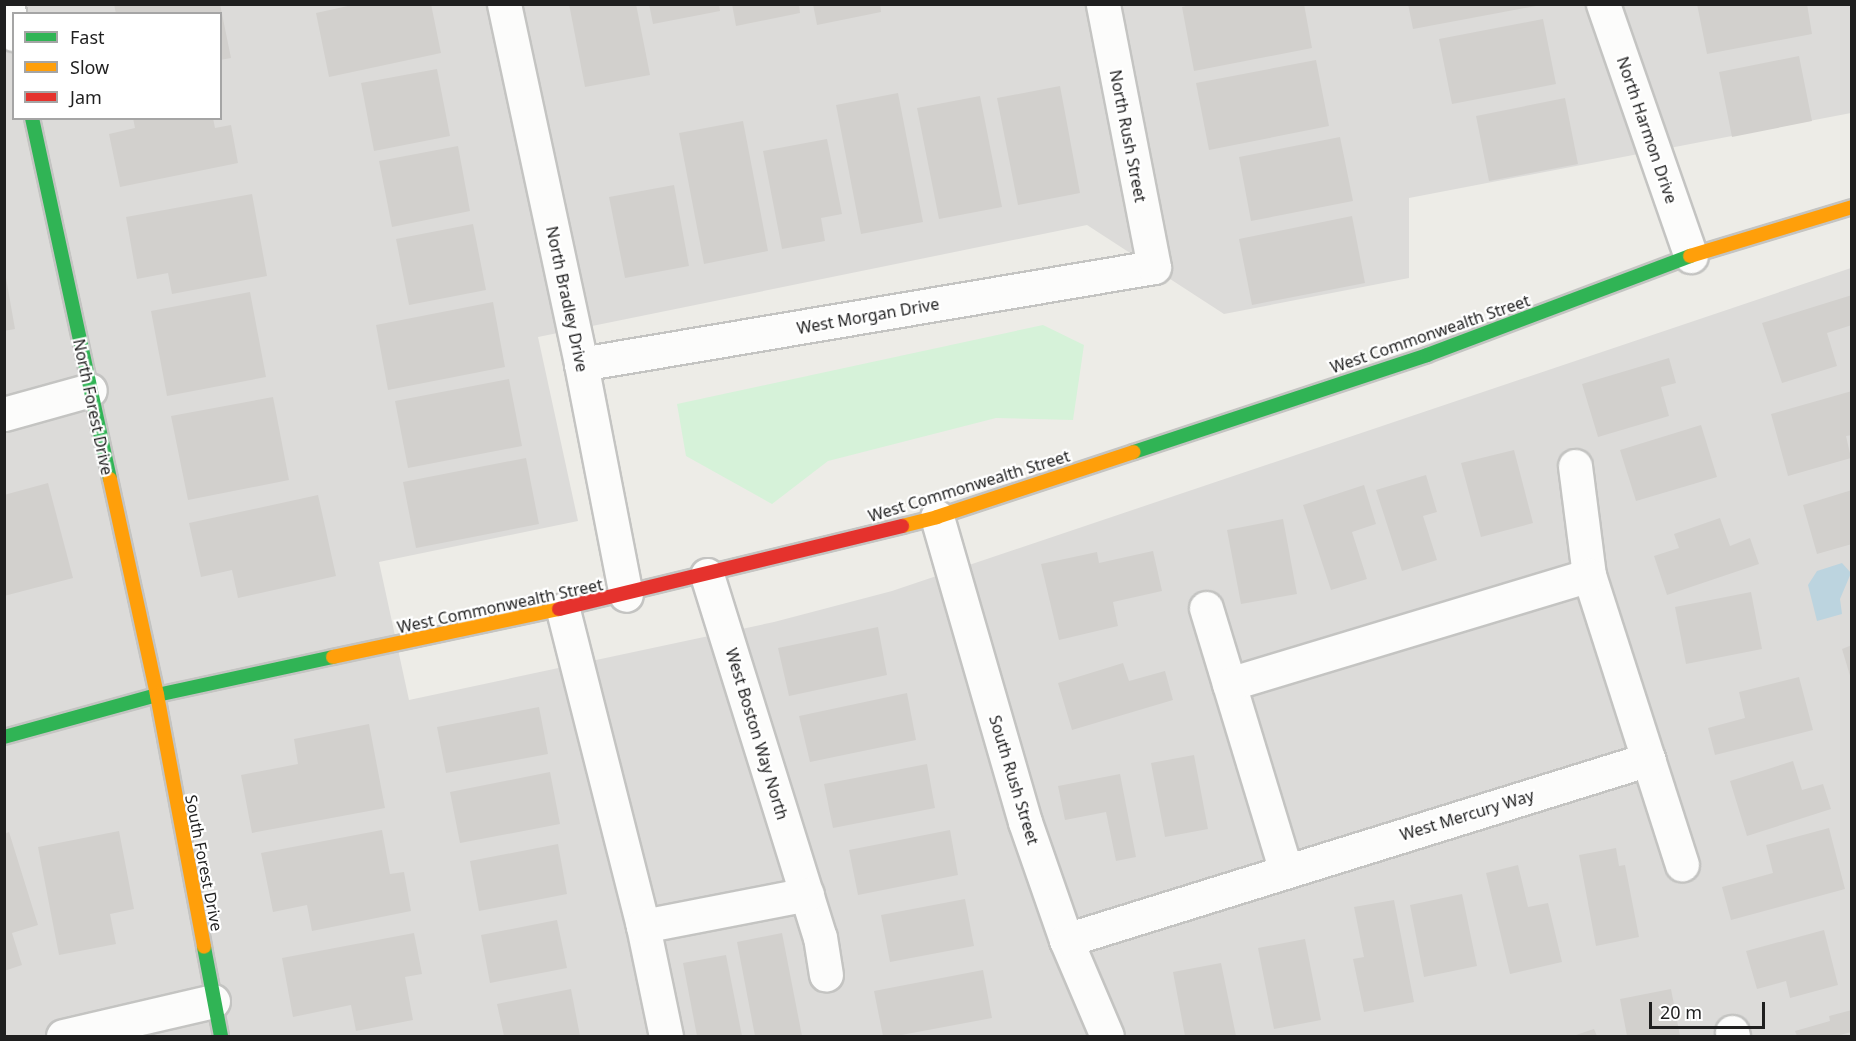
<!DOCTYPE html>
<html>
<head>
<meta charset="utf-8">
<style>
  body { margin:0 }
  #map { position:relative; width:1856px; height:1041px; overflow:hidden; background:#edece7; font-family:"Noto Sans",sans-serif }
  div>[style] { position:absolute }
  .residential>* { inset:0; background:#dcdbd9 }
  .park>* { inset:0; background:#d6f2d9 }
  .water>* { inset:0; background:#bcd4df }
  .building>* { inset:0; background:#d2d0cd }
  .roads { filter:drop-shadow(2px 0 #c4c4c2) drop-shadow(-2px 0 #c4c4c2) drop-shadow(0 2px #c4c4c2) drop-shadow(0 -2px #c4c4c2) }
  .street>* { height:33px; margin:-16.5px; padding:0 16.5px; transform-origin:16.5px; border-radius:16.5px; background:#fcfcfb }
  .fast>* { height:14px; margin:-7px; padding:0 7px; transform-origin:7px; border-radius:7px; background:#30b455 }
  .slow>* { height:14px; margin:-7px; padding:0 7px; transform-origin:7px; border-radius:7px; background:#ff9f0a }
  .jam>* { height:14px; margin:-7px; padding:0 7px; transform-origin:7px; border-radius:7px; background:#e5322d }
  span { translate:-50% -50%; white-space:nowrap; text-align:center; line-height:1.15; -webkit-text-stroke:4.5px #fff; paint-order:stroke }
  .street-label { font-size:16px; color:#1f1f1f }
  .frame { position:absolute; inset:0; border:6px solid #1f1f1f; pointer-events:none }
  .legend { position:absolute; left:12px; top:12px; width:210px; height:108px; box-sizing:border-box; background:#fff; border:2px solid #a5a5a5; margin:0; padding:8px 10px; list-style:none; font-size:18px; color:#1f1f1f }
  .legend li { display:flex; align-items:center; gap:12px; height:30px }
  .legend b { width:30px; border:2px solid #a5a5a5 }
  .scale { position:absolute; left:1649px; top:1002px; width:116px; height:27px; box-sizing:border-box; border:3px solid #1f1f1f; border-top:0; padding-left:8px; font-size:18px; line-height:21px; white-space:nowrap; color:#1f1f1f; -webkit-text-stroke:4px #fff; paint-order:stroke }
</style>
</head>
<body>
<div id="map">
  <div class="residential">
    <i style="clip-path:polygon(evenodd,5px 5px,1851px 5px,1851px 113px,1409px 198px,1409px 278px,1224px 314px,1087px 225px,538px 337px,578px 521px,379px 562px,409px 700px,774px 622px,892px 591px,1851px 268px,1851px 1036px,5px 1036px,5px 5px,14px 14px,220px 14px,220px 118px,14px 118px,14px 14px)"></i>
  </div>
  <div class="park">
    <i style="clip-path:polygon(1043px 325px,1084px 345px,1073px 420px,996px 418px,828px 461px,772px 504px,686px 456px,677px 404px)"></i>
  </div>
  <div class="water">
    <i style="clip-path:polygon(1842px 563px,1851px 573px,1840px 599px,1842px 614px,1817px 621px,1808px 585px,1817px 571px)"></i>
  </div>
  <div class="building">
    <i style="clip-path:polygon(114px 4px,220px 4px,231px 58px,220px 60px,220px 14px,116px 14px)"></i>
    <i style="clip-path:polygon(357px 4px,431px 4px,441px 53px,329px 77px,316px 13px)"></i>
    <i style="clip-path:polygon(569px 4px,636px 4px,650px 75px,585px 87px)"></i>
    <i style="clip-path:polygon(649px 4px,719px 4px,720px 11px,653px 24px)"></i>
    <i style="clip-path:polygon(732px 4px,799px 4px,800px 13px,736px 26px)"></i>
    <i style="clip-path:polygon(813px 4px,880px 4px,881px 12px,817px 25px)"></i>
    <i style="clip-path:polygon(1193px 4px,1304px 4px,1312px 48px,1194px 71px,1182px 7px)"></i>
    <i style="clip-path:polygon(1408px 4px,1535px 4px,1536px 6px,1413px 29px)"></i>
    <i style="clip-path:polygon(1697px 4px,1807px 4px,1812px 34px,1707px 54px)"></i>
    <i style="clip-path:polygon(1543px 19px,1556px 84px,1452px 104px,1439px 39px)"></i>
    <i style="clip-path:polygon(1799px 56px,1812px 121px,1732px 137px,1719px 72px)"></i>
    <i style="clip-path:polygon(1316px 60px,1329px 126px,1209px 150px,1196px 83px)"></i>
    <i style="clip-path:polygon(437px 69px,450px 136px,374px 151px,361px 83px)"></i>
    <i style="clip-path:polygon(1060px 86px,1080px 193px,1018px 205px,997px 98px)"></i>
    <i style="clip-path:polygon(898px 93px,923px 222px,861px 234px,836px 105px)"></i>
    <i style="clip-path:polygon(980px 96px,1002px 207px,939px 219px,917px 108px)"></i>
    <i style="clip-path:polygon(1565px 98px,1578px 164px,1489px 181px,1476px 116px)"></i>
    <i style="clip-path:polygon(133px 118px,213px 118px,215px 128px,231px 125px,238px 163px,120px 187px,109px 134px,135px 128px)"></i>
    <i style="clip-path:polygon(743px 121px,768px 251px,704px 264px,679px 133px)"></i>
    <i style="clip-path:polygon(1340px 137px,1353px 201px,1251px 221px,1239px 157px)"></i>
    <i style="clip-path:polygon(827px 139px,842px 214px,821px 218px,825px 241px,782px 249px,763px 151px)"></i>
    <i style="clip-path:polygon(458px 146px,470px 211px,392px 227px,379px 161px)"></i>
    <i style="clip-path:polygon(674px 185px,689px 266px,625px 278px,609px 197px)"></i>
    <i style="clip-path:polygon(252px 194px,267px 276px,172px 294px,168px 273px,137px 279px,126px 217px)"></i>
    <i style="clip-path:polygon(1352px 216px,1365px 283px,1252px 305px,1239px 239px)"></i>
    <i style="clip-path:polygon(473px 224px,486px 290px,409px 305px,396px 239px)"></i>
    <i style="clip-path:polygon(6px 278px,15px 329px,4px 331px,4px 279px)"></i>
    <i style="clip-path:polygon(250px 292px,266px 377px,167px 396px,151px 311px)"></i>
    <i style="clip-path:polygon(1852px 295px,1852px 325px,1827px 333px,1837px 366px,1782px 383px,1762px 323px)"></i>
    <i style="clip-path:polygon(493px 302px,505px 367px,388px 390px,376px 325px)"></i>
    <i style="clip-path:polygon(1669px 358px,1676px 383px,1661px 387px,1669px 416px,1598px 437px,1582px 384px)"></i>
    <i style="clip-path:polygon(509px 379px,522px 446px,408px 468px,395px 401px)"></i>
    <i style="clip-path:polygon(1852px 391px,1852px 435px,1846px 436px,1851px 458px,1788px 476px,1771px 414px)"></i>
    <i style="clip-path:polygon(273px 397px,289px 480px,188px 500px,171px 416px)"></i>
    <i style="clip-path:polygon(1701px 425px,1717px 477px,1636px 501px,1620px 450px)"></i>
    <i style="clip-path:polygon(1514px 450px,1533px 523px,1481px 537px,1461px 463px)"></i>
    <i style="clip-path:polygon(526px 458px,539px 524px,416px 548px,403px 482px)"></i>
    <i style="clip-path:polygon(1426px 475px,1437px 512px,1423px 516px,1437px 560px,1402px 571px,1376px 490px)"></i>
    <i style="clip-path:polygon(48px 483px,73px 578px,4px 596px,4px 495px)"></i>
    <i style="clip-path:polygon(1364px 485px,1376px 524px,1352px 532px,1367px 579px,1331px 590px,1303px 505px)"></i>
    <i style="clip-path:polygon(1852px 490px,1852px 544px,1817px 554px,1803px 505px)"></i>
    <i style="clip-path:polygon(318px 495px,336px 576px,238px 598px,232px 570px,201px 577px,189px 523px)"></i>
    <i style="clip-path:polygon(1720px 518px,1730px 546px,1750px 538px,1759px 564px,1667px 595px,1654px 556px,1679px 548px,1674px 534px)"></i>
    <i style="clip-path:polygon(1283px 519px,1297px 594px,1241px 604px,1227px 530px)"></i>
    <i style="clip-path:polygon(1153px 551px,1162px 591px,1113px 602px,1118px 626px,1059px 640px,1041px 564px,1097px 552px,1099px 563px)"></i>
    <i style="clip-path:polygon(1751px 592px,1762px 649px,1686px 664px,1675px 607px)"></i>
    <i style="clip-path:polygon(878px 627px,887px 675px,789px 696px,778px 648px)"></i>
    <i style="clip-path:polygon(1852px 645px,1852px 679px,1851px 679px,1842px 649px)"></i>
    <i style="clip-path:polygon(1123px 663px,1129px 681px,1165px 671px,1173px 700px,1072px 730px,1058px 683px)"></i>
    <i style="clip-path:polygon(1799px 677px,1813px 730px,1715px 755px,1708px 728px,1745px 718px,1739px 692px)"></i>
    <i style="clip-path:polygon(907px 693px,916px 740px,810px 762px,799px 716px)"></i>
    <i style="clip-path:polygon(539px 707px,548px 754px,446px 773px,437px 727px)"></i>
    <i style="clip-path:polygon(369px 724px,385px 808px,252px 833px,241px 775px,298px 764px,294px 739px)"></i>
    <i style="clip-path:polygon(1194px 755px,1208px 829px,1165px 837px,1151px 763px)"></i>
    <i style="clip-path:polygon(1793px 761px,1802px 790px,1823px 784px,1831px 809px,1747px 836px,1730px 781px)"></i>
    <i style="clip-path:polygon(927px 764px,935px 808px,833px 828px,824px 784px)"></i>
    <i style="clip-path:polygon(550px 772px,560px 824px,460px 843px,450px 792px)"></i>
    <i style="clip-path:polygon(1120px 774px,1136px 857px,1116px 861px,1106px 812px,1065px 820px,1058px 786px)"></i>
    <i style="clip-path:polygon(1829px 828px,1845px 889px,1731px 920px,1722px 887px,1773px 873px,1766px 845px)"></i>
    <i style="clip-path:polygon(382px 830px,390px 874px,404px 872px,411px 911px,312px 931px,307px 905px,273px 912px,261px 853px)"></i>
    <i style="clip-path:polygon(950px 830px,958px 875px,858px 895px,849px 850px)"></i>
    <i style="clip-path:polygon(119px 831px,134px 909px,110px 914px,116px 944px,59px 955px,38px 847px)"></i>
    <i style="clip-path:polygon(9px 832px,38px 925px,12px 933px,22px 965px,4px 971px,4px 834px)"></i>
    <i style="clip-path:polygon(558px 844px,567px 894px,479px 911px,470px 861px)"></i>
    <i style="clip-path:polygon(1616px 848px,1619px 866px,1625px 865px,1639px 937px,1596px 946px,1579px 855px)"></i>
    <i style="clip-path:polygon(1518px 865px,1528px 907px,1548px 903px,1562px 962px,1510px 974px,1486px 873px)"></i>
    <i style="clip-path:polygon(1462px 894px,1477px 966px,1424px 977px,1410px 905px)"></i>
    <i style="clip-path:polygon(965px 899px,974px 946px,890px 962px,881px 915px)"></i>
    <i style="clip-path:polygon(1394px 900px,1414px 1002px,1364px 1012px,1353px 959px,1364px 957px,1354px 907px)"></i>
    <i style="clip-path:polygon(557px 920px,567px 968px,490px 983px,481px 935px)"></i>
    <i style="clip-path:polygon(1824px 930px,1838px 985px,1790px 998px,1786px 981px,1757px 989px,1746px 951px)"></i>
    <i style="clip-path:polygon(414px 933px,422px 974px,405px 977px,413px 1020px,356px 1031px,351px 1005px,293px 1017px,282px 958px)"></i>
    <i style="clip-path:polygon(782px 933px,802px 1036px,755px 1036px,737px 942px)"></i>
    <i style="clip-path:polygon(1305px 939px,1321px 1020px,1274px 1029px,1258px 948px)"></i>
    <i style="clip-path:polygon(726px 955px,742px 1036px,697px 1036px,683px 963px)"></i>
    <i style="clip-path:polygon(1221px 963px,1236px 1036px,1185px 1036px,1173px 972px)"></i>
    <i style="clip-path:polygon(983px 970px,992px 1018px,896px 1036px,883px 1036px,874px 991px)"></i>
    <i style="clip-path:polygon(571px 989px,580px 1036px,504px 1036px,497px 1004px)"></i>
    <i style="clip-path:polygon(1671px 989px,1680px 1036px,1627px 1036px,1620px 999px)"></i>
    <i style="clip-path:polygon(1852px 1010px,1852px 1032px,1835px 1036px,1797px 1036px,1795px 1031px,1830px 1021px,1829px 1016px)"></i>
    <i style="clip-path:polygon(1594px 1029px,1597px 1036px,1573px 1036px)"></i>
  </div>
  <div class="roads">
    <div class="street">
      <i style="left:7px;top:4px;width:31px;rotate:77deg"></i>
      <i style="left:504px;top:4px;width:368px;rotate:77.9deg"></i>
      <i style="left:581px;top:364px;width:235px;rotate:79deg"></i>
      <i style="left:1603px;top:4px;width:267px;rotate:70.8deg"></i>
      <i style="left:581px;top:364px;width:581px;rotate:-9.61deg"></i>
      <i style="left:1154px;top:267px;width:268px;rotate:-101deg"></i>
      <i style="left:4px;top:414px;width:89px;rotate:-15.6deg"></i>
      <i style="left:1575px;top:466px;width:110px;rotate:82.7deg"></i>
      <i style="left:1589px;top:575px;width:304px;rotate:72.2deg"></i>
      <i style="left:937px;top:517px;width:317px;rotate:73.9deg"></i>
      <i style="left:1025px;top:822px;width:125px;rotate:70.8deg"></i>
      <i style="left:1066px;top:940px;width:104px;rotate:66.9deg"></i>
      <i style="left:707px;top:575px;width:379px;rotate:72.7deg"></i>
      <i style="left:820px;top:937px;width:38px;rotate:81deg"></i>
      <i style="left:1206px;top:608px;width:275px;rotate:73.1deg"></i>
      <i style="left:563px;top:610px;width:326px;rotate:75.8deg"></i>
      <i style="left:643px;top:926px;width:112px;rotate:78.2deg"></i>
      <i style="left:1229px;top:684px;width:376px;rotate:-16.8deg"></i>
      <i style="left:643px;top:926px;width:167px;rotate:-11deg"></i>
      <i style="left:1066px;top:940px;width:610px;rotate:-17.25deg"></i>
      <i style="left:1732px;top:1032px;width:4px;rotate:76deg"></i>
      <i style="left:63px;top:1036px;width:154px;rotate:-13.1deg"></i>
    </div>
    <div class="fast">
      <i style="left:32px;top:118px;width:369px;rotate:77.8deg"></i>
      <i style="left:1134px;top:452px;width:309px;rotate:-18.3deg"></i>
      <i style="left:1427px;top:355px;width:281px;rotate:-20.6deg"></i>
      <i style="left:4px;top:737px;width:159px;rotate:-15.4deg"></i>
      <i style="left:157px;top:695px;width:180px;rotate:-12.2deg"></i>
      <i style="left:204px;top:947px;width:91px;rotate:79.2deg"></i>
    </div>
    <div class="slow">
      <i style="left:1690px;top:256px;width:169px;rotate:-16.8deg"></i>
      <i style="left:110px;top:479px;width:221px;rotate:77.7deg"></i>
      <i style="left:157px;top:695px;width:256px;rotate:79.4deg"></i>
      <i style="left:902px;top:526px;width:36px;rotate:-14deg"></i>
      <i style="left:937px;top:517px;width:207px;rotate:-18.3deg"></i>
      <i style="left:333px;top:657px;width:231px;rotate:-12deg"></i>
    </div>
    <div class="jam">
      <i style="left:559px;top:609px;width:353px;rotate:-13.6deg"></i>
    </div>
  </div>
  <div class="street-label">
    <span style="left:1647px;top:130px;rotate:71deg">North Harmon Drive</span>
    <span style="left:1128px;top:136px;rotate:79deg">North Rush Street</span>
    <span style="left:567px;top:299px;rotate:78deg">North Bradley Drive</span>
    <span style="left:868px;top:316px;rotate:-10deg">West Morgan Drive</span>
    <span style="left:1430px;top:334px;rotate:-19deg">West Commonwealth Street</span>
    <span style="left:93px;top:407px;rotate:78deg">North Forest Drive</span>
    <span style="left:969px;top:486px;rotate:-17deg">West Commonwealth Street</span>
    <span style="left:500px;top:606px;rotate:-12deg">West Commonwealth Street</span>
    <span style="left:757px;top:734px;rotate:73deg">West Boston Way North</span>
    <span style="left:1014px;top:780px;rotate:73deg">South Rush Street</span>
    <span style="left:1467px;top:815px;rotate:-17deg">West Mercury Way</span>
    <span style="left:204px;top:863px;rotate:79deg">South Forest Drive</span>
  </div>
  <div class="frame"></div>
  <ul class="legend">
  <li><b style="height:8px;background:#30b455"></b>Fast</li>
  <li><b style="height:8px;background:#ff9f0a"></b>Slow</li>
  <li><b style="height:8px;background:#e5322d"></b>Jam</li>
  </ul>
  <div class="scale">20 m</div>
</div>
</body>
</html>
